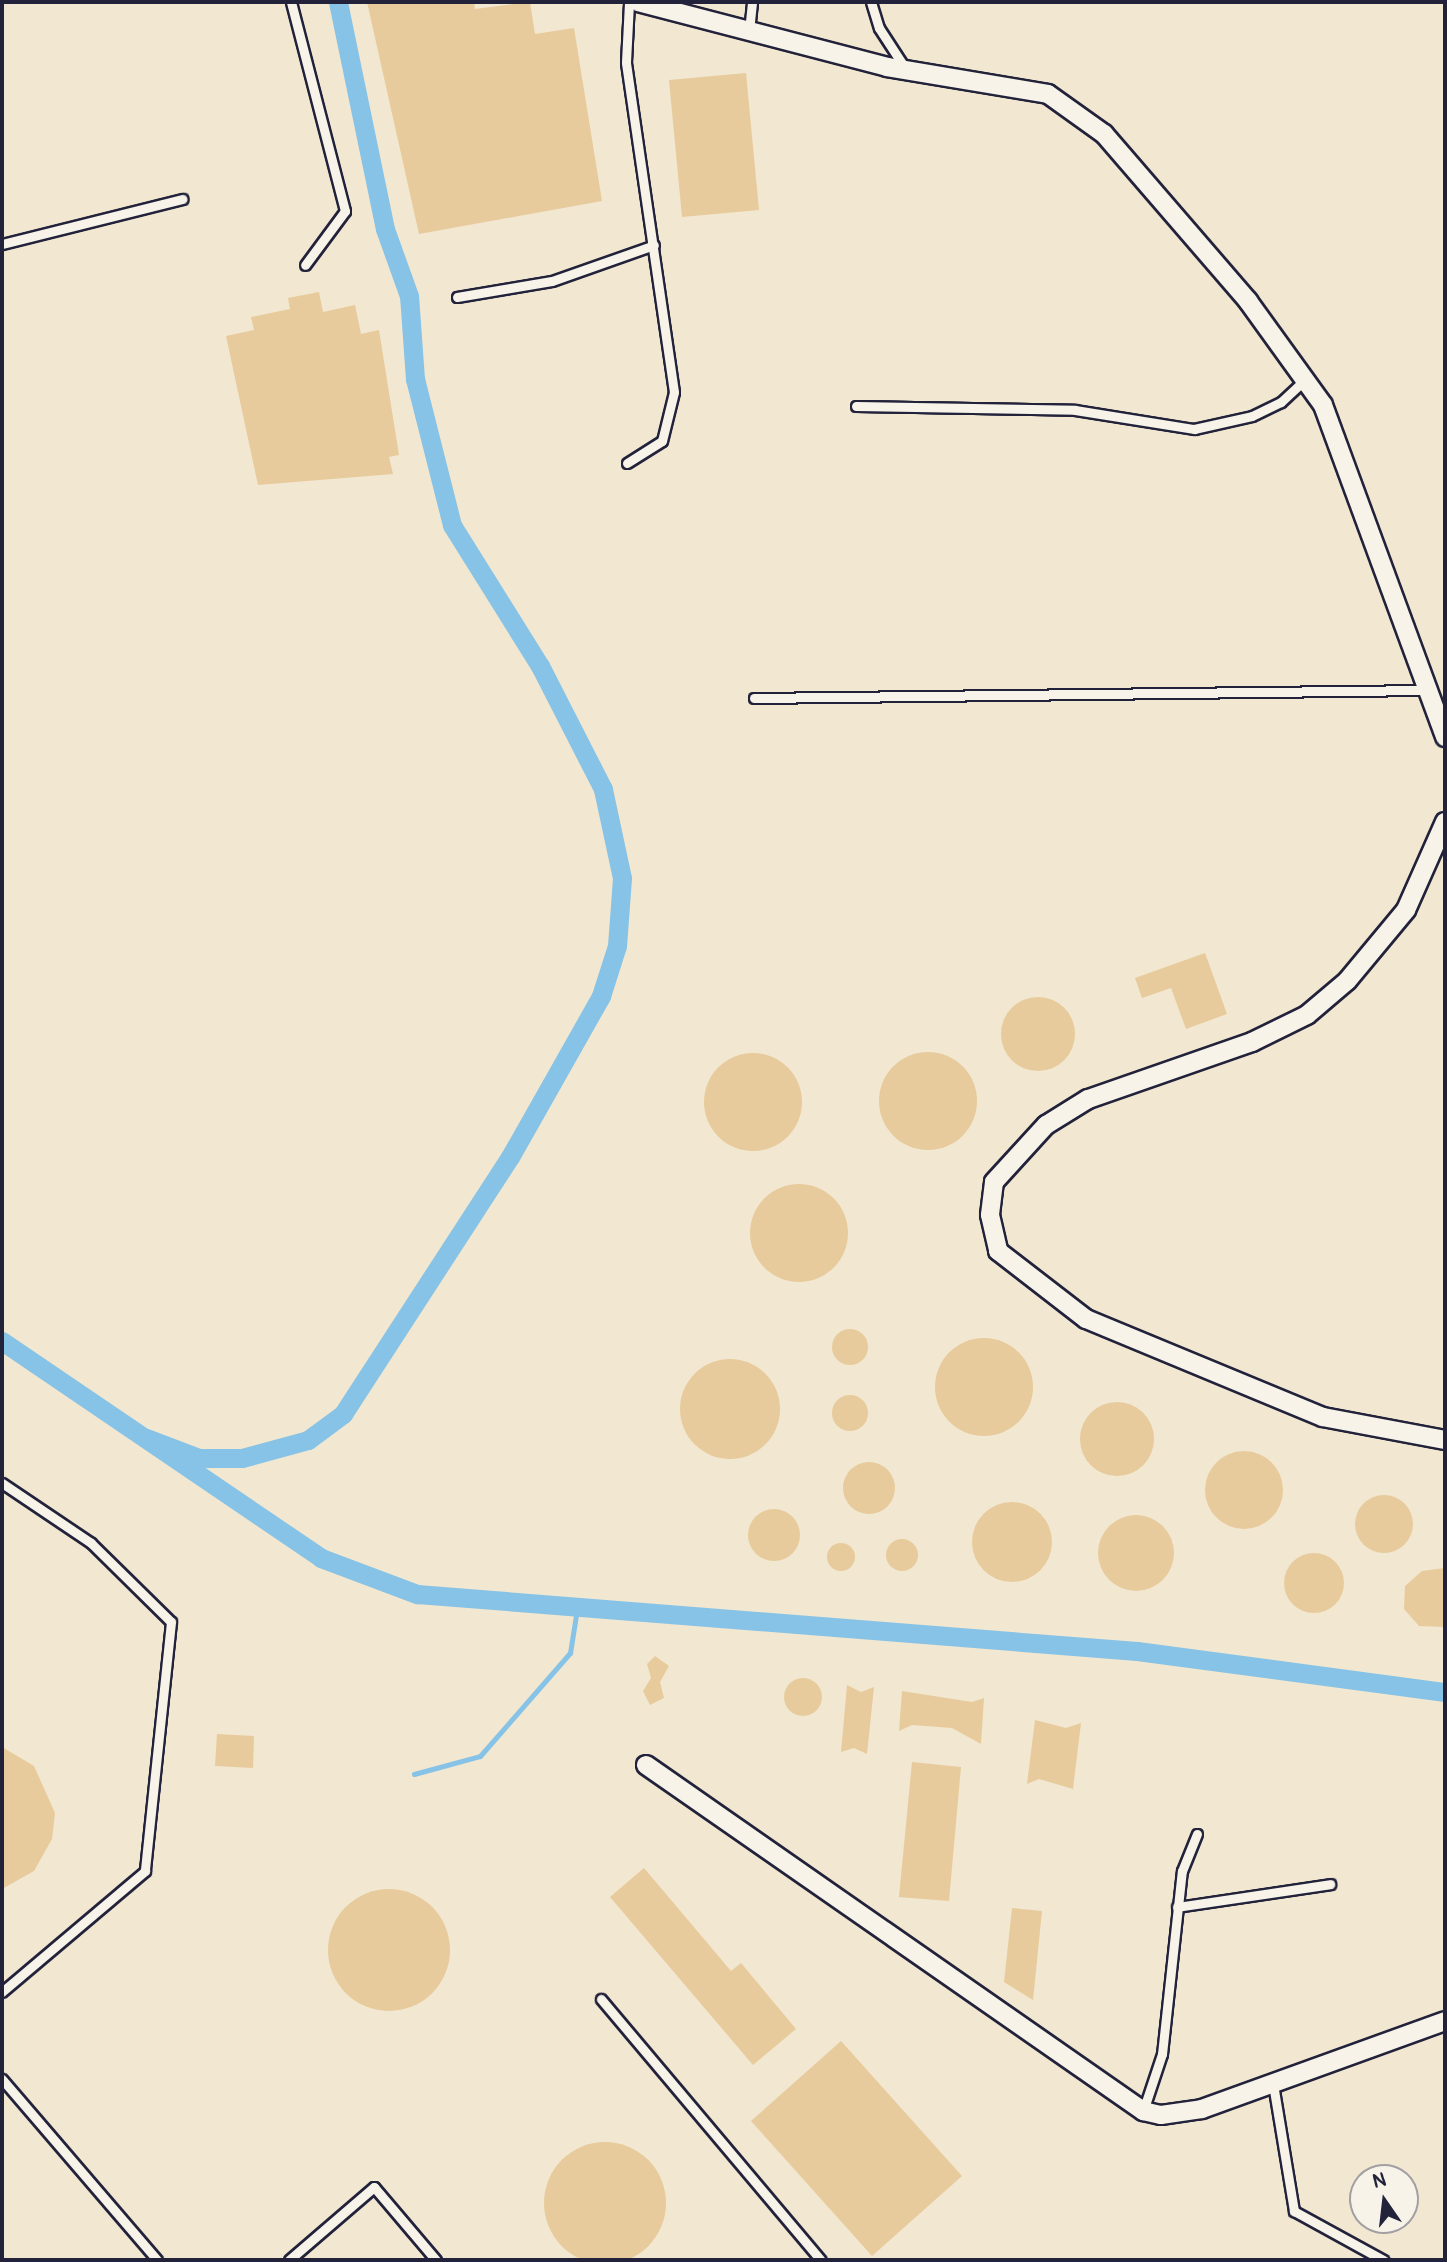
<!DOCTYPE html>
<html>
<head>
<meta charset="utf-8">
<style>
  body { margin:0 }
  #map { position:relative; width:1447px; height:2262px; overflow:hidden; background:#f2e7d1; font-family:Pangolin,sans-serif }
  div>[style] { position:absolute }
  .stream>* { height:5px; margin:-2.5px; padding:0 2.5px; transform-origin:2.5px; border-radius:2.5px; background:#86c3e6 }
  .canal>* { height:19px; margin:-9.5px; padding:0 9.5px; transform-origin:9.5px; border-radius:9.5px; background:#86c3e6 }
  .building>* { inset:0; background:#e7cb9c }
  .round { border-radius:50% }
  .roads { filter:drop-shadow(2px 0 #22223b) drop-shadow(-2px 0 #22223b) drop-shadow(0 2px #22223b) drop-shadow(0 -2px #22223b) }
  .lane>* { height:9px; margin:-4.5px; padding:0 4.5px; transform-origin:4.5px; border-radius:4.5px; background:#f7f3e8 }
  .street>* { height:18px; margin:-9px; padding:0 9px; transform-origin:9px; border-radius:9px; background:#f7f3e8 }
  span { translate:-50% -50%; white-space:nowrap; text-align:center; line-height:1.15; -webkit-text-stroke:5px #f7f3e8; paint-order:stroke }
  .frame { position:absolute; inset:0; border:4px solid #22223b; pointer-events:none }
  .north { position:absolute; left:1349px; top:2164px; width:70px; height:70px; box-sizing:border-box; background:#f7f3e8; border:2px solid #a29fa3; border-radius:50%; rotate:346deg; font-size:19px; font-weight:700; line-height:28px; text-align:center; color:#22223b }
  .north::after { content:''; display:block; margin:auto; width:24px; height:32px; background:#22223b; clip-path:polygon(50% 0,100% 100%,50% 72%,0 100%) }
</style>
</head>
<body>
<div id="map">
  <div class="stream">
    <i style="left:414px;top:1774px;width:68px;rotate:-15.3deg"></i>
    <i style="left:480px;top:1756px;width:137px;rotate:-48.9deg"></i>
    <i style="left:570px;top:1653px;width:45px;rotate:-81deg"></i>
  </div>
  <div class="canal">
    <i style="left:2px;top:1341px;width:386px;rotate:34.2deg"></i>
    <i style="left:321px;top:1558px;width:103px;rotate:20.6deg"></i>
    <i style="left:417px;top:1594px;width:722px;rotate:4.53deg"></i>
    <i style="left:1137px;top:1651px;width:311px;rotate:7.6deg"></i>
    <i style="left:146px;top:1438px;width:57px;rotate:20.7deg"></i>
    <i style="left:199px;top:1458px;width:43px"></i>
    <i style="left:242px;top:1458px;width:68px;rotate:-15.3deg"></i>
    <i style="left:308px;top:1440px;width:44px;rotate:-36.6deg"></i>
    <i style="left:343px;top:1414px;width:306px;rotate:-57deg"></i>
    <i style="left:510px;top:1157px;width:185px;rotate:-60.5deg"></i>
    <i style="left:601px;top:996px;width:52px;rotate:-72.3deg"></i>
    <i style="left:617px;top:946px;width:68px;rotate:-85.8deg"></i>
    <i style="left:622px;top:878px;width:91px;rotate:-102.1deg"></i>
    <i style="left:603px;top:789px;width:138px;rotate:-117.1deg"></i>
    <i style="left:540px;top:666px;width:166px;rotate:-122deg"></i>
    <i style="left:452px;top:525px;width:151px;rotate:-104.2deg"></i>
    <i style="left:415px;top:379px;width:83px;rotate:-94.1deg"></i>
    <i style="left:409px;top:296px;width:71px;rotate:-109.7deg"></i>
    <i style="left:385px;top:229px;width:232px;rotate:-101.7deg"></i>
  </div>
  <div class="building">
    <i style="clip-path:polygon(367px 2px,474px 2px,475px 9px,530px 2px,535px 34px,574px 28px,602px 201px,419px 234px)"></i>
    <i style="clip-path:polygon(746px 73px,759px 210px,682px 217px,669px 80px)"></i>
    <i style="clip-path:polygon(319px 292px,323px 312px,355px 305px,361px 334px,379px 330px,399px 455px,389px 457px,393px 474px,258px 485px,226px 336px,254px 330px,251px 317px,290px 309px,288px 298px)"></i>
    <i style="clip-path:polygon(1205px 953px,1227px 1014px,1186px 1029px,1171px 988px,1142px 998px,1135px 978px)"></i>
    <i class="round" style="left:1001px;top:997px;width:74px;height:74px"></i>
    <i class="round" style="left:879px;top:1052px;width:98px;height:98px"></i>
    <i class="round" style="left:704px;top:1053px;width:98px;height:98px"></i>
    <i class="round" style="left:750px;top:1184px;width:98px;height:98px"></i>
    <i class="round" style="left:832px;top:1329px;width:36px;height:36px"></i>
    <i class="round" style="left:935px;top:1338px;width:98px;height:98px"></i>
    <i class="round" style="left:680px;top:1359px;width:100px;height:100px"></i>
    <i class="round" style="left:832px;top:1395px;width:36px;height:36px"></i>
    <i class="round" style="left:1080px;top:1402px;width:74px;height:74px"></i>
    <i class="round" style="left:1205px;top:1451px;width:78px;height:78px"></i>
    <i class="round" style="left:843px;top:1462px;width:52px;height:52px"></i>
    <i class="round" style="left:1355px;top:1495px;width:58px;height:58px"></i>
    <i class="round" style="left:972px;top:1502px;width:80px;height:80px"></i>
    <i class="round" style="left:748px;top:1509px;width:52px;height:52px"></i>
    <i class="round" style="left:1098px;top:1515px;width:76px;height:76px"></i>
    <i class="round" style="left:886px;top:1539px;width:32px;height:32px"></i>
    <i class="round" style="left:827px;top:1543px;width:28px;height:28px"></i>
    <i class="round" style="left:1284px;top:1553px;width:60px;height:60px"></i>
    <i style="clip-path:polygon(1445px 1568px,1445px 1627px,1419px 1626px,1404px 1609px,1405px 1586px,1422px 1571px)"></i>
    <i style="clip-path:polygon(655px 1656px,669px 1666px,660px 1682px,664px 1698px,650px 1705px,643px 1691px,651px 1678px,647px 1664px)"></i>
    <i class="round" style="left:784px;top:1678px;width:38px;height:38px"></i>
    <i style="clip-path:polygon(847px 1685px,861px 1692px,874px 1687px,867px 1754px,854px 1748px,841px 1752px)"></i>
    <i style="clip-path:polygon(902px 1691px,972px 1702px,984px 1698px,981px 1744px,952px 1728px,912px 1725px,899px 1731px)"></i>
    <i style="clip-path:polygon(1035px 1720px,1066px 1728px,1081px 1723px,1073px 1789px,1039px 1779px,1027px 1784px)"></i>
    <i style="clip-path:polygon(217px 1734px,254px 1736px,253px 1768px,215px 1766px)"></i>
    <i style="clip-path:polygon(2px 1747px,34px 1766px,55px 1813px,52px 1839px,34px 1871px,2px 1889px)"></i>
    <i style="clip-path:polygon(912px 1762px,961px 1767px,949px 1901px,899px 1897px)"></i>
    <i style="clip-path:polygon(644px 1868px,731px 1971px,741px 1963px,796px 2029px,753px 2065px,610px 1897px)"></i>
    <i class="round" style="left:328px;top:1889px;width:122px;height:122px"></i>
    <i style="clip-path:polygon(1012px 1908px,1042px 1911px,1033px 2000px,1004px 1982px)"></i>
    <i style="clip-path:polygon(841px 2041px,962px 2176px,872px 2256px,751px 2121px)"></i>
    <i class="round" style="left:544px;top:2142px;width:122px;height:122px"></i>
  </div>
  <div class="roads">
    <div class="lane">
      <i style="left:291px;top:2px;width:216px;rotate:75.5deg"></i>
      <i style="left:345px;top:211px;width:67px;rotate:126.5deg"></i>
      <i style="left:871px;top:2px;width:27px;rotate:73deg"></i>
      <i style="left:879px;top:28px;width:48px;rotate:57deg"></i>
      <i style="left:749px;top:31px;width:29px;rotate:-84deg"></i>
      <i style="left:2px;top:244px;width:186px;rotate:-14deg"></i>
      <i style="left:457px;top:297px;width:96px;rotate:-9.6deg"></i>
      <i style="left:552px;top:281px;width:108px;rotate:-19.4deg"></i>
      <i style="left:856px;top:406px;width:219px;rotate:1deg"></i>
      <i style="left:1075px;top:410px;width:121px;rotate:9.1deg"></i>
      <i style="left:1194px;top:429px;width:59px;rotate:-12.6deg"></i>
      <i style="left:1252px;top:416px;width:32px;rotate:-26deg"></i>
      <i style="left:1281px;top:402px;width:34px;rotate:-43deg"></i>
      <i style="left:627px;top:463px;width:41px;rotate:-32.2deg"></i>
      <i style="left:662px;top:441px;width:50px;rotate:-76.2deg"></i>
      <i style="left:674px;top:392px;width:333px;rotate:-98.3deg"></i>
      <i style="left:626px;top:62px;width:60px;rotate:-87.1deg"></i>
      <i style="left:754px;top:698px;width:674px;rotate:-0.68deg"></i>
      <i style="left:2px;top:1483px;width:107px;rotate:34deg"></i>
      <i style="left:91px;top:1543px;width:112px;rotate:44.6deg"></i>
      <i style="left:171px;top:1622px;width:250px;rotate:96deg"></i>
      <i style="left:145px;top:1871px;width:187px;rotate:139.8deg"></i>
      <i style="left:1177px;top:1907px;width:155px;rotate:-8.5deg"></i>
      <i style="left:601px;top:1999px;width:341px;rotate:49.9deg"></i>
      <i style="left:2px;top:2079px;width:238px;rotate:49.4deg"></i>
      <i style="left:1273px;top:2084px;width:129px;rotate:80.6deg"></i>
      <i style="left:1294px;top:2211px;width:102px;rotate:28.8deg"></i>
      <i style="left:1143px;top:2111px;width:60px;rotate:-71.6deg"></i>
      <i style="left:1162px;top:2054px;width:184px;rotate:-83.8deg"></i>
      <i style="left:1182px;top:1871px;width:40px;rotate:-68deg"></i>
      <i style="left:289px;top:2260px;width:112px;rotate:-40.7deg"></i>
      <i style="left:374px;top:2187px;width:96px;rotate:49.7deg"></i>
    </div>
    <div class="street">
      <i style="left:638px;top:2px;width:257px;rotate:14.6deg"></i>
      <i style="left:887px;top:67px;width:163px;rotate:9.5deg"></i>
      <i style="left:1048px;top:94px;width:69px;rotate:35.5deg"></i>
      <i style="left:1104px;top:134px;width:221px;rotate:49.2deg"></i>
      <i style="left:1248px;top:301px;width:128px;rotate:54.2deg"></i>
      <i style="left:1323px;top:405px;width:354px;rotate:69.8deg"></i>
      <i style="left:1445px;top:822px;width:96px;rotate:113.9deg"></i>
      <i style="left:1406px;top:910px;width:92px;rotate:129.7deg"></i>
      <i style="left:1347px;top:981px;width:52px;rotate:139.6deg"></i>
      <i style="left:1307px;top:1015px;width:61px;rotate:153.9deg"></i>
      <i style="left:1252px;top:1042px;width:174px;rotate:160.8deg"></i>
      <i style="left:1088px;top:1099px;width:49px;rotate:148.2deg"></i>
      <i style="left:1046px;top:1125px;width:77px;rotate:132.4deg"></i>
      <i style="left:994px;top:1182px;width:33px;rotate:97deg"></i>
      <i style="left:990px;top:1215px;width:37px;rotate:77deg"></i>
      <i style="left:998px;top:1251px;width:111px;rotate:37.7deg"></i>
      <i style="left:1086px;top:1319px;width:256px;rotate:22.5deg"></i>
      <i style="left:1323px;top:1417px;width:124px;rotate:10.7deg"></i>
      <i style="left:646px;top:1765px;width:606px;rotate:34.84deg"></i>
      <i style="left:1143px;top:2111px;width:18px;rotate:13deg"></i>
      <i style="left:1161px;top:2115px;width:41px;rotate:-8.3deg"></i>
      <i style="left:1202px;top:2109px;width:258px;rotate:-19.9deg"></i>
    </div>
  </div>
  <div class="frame"></div>
  <div class="north">N</div>
</div>
</body>
</html>
